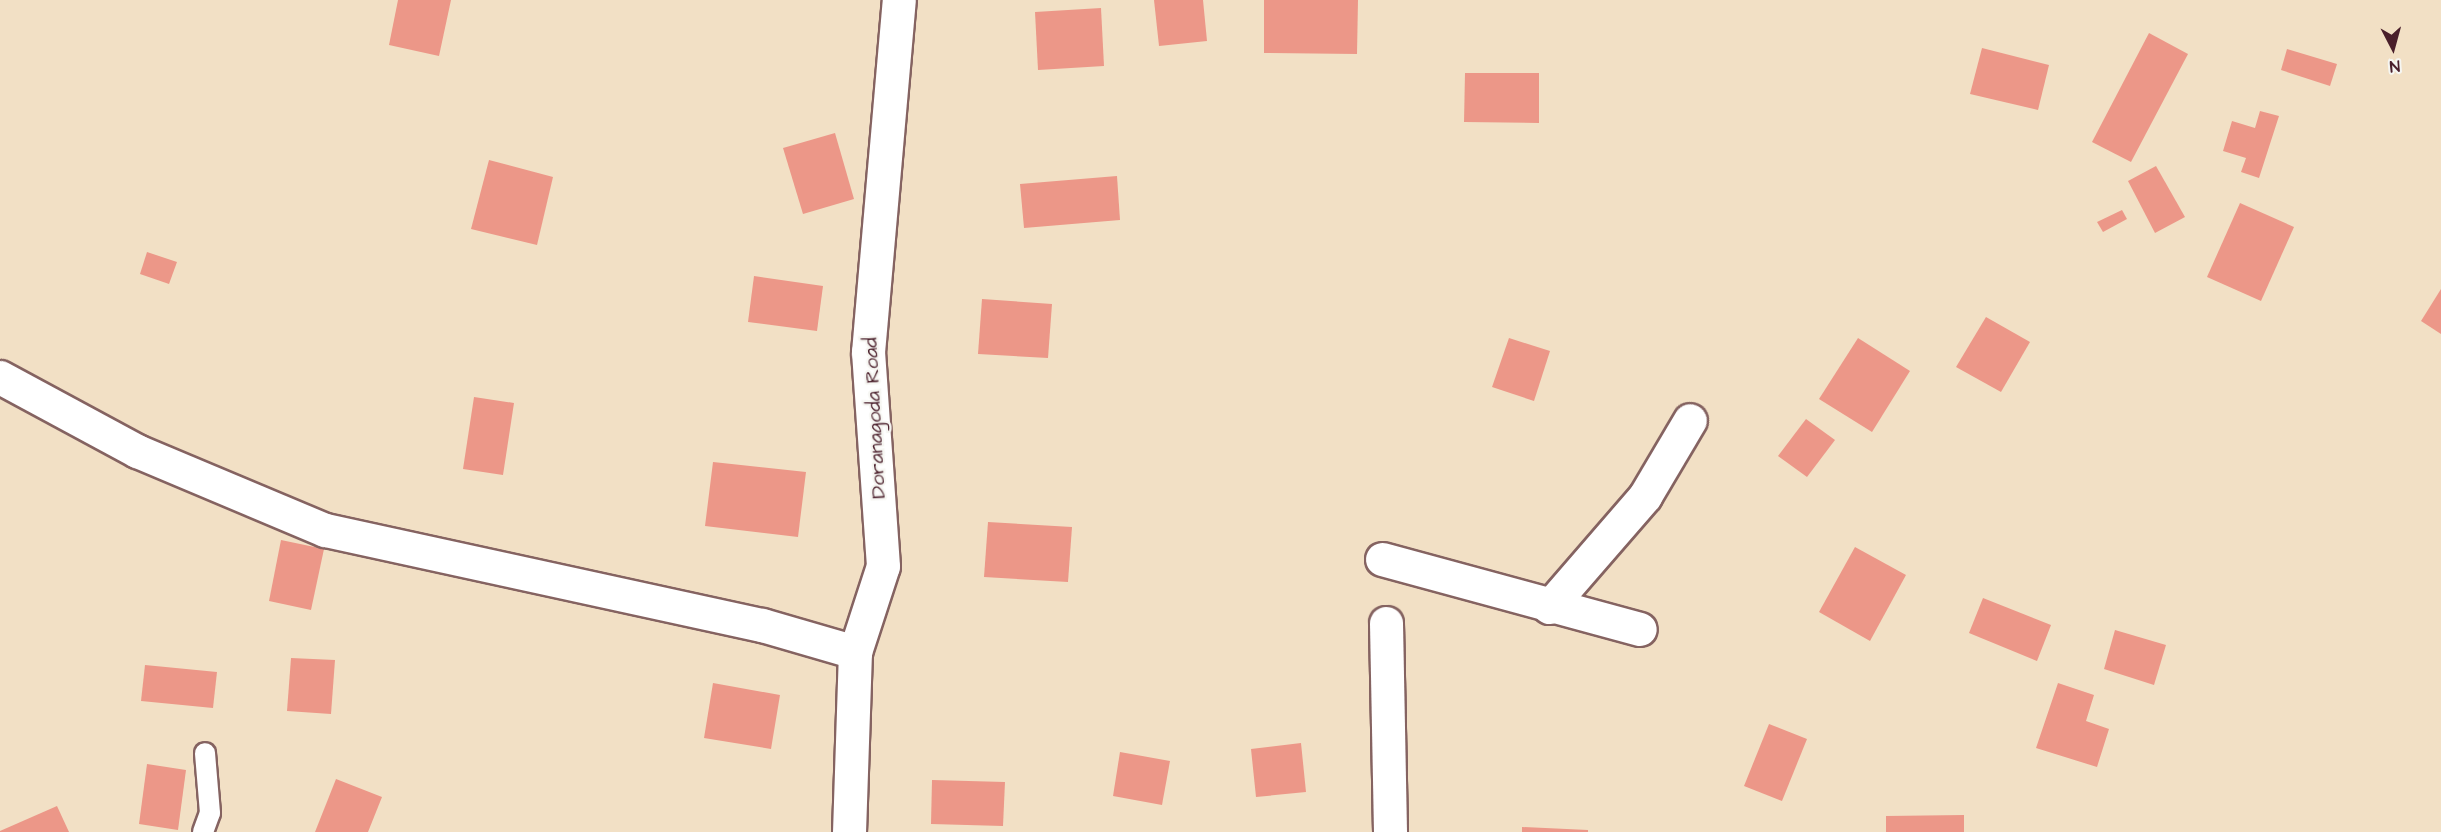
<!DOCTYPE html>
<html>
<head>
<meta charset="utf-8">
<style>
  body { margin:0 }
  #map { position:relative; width:2441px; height:832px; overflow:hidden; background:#f2e0c5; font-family:"Architects Daughter",sans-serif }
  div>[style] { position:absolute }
  .building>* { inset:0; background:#ec9788 }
  .roads { filter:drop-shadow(2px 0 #856361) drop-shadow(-2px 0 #856361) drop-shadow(0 2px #856361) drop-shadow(0 -2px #856361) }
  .service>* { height:20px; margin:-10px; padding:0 10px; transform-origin:10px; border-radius:10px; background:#fff }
  .minor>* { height:33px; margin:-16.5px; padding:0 16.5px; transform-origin:16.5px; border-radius:16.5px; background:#fff }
  .tertiary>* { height:33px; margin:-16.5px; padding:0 16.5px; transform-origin:16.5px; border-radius:16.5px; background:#fff }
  span { translate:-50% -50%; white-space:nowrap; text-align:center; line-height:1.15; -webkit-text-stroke:4.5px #f6f6f2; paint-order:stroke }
  .street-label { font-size:20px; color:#4a1f2b }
  .north { position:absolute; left:2363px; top:18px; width:60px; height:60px; -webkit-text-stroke:4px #f6f6f2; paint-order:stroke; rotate:174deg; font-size:16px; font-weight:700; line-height:24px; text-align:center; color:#4a1f2b }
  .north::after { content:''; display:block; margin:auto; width:21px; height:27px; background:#4a1f2b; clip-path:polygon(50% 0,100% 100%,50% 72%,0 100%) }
</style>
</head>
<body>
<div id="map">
  <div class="building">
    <i style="clip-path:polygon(398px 0,451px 0,439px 56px,389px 45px)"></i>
    <i style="clip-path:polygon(1154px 0,1203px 0,1207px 41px,1159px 46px)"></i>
    <i style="clip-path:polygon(1264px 0,1358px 0,1357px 54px,1264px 53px)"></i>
    <i style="clip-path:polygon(1101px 8px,1104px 66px,1038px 70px,1035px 12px)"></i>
    <i style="clip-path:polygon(2149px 33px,2188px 54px,2131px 162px,2092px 142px)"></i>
    <i style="clip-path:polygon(1982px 48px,2049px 65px,2038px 110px,1970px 94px)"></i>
    <i style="clip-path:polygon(2287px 49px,2337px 64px,2330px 86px,2281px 70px)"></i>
    <i style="clip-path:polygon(1465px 73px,1539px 73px,1539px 123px,1464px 122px)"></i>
    <i style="clip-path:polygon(2260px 111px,2279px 116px,2259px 178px,2241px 172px,2246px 158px,2223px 151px,2232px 121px,2255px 128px)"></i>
    <i style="clip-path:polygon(835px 133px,854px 199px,803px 214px,783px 148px)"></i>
    <i style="clip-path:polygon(489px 160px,553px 177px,537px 245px,471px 229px)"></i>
    <i style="clip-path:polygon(2156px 166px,2185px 217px,2155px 233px,2128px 181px)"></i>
    <i style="clip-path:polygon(1117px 176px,1120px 220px,1024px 228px,1020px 184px)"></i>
    <i style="clip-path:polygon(2240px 203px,2294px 227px,2261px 301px,2207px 277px)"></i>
    <i style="clip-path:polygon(2122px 210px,2127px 219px,2103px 232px,2097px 222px)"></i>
    <i style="clip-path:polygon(147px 252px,177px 262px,169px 284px,140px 274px)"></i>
    <i style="clip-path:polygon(754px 276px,823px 286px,817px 331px,748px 322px)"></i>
    <i style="clip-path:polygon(2441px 289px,2441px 334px,2421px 321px)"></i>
    <i style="clip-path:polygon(982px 299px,1052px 304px,1048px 358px,978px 354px)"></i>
    <i style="clip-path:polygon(1986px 317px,2030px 342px,2001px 392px,1956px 367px)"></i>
    <i style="clip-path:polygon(1509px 338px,1550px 351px,1534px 401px,1492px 387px)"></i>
    <i style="clip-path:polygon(1858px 338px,1910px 371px,1872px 432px,1819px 399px)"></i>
    <i style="clip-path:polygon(474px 397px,514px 403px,503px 475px,463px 469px)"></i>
    <i style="clip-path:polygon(1806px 419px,1835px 440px,1807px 477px,1778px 456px)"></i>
    <i style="clip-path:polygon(713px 462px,806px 472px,798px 537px,705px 526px)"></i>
    <i style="clip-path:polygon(988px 522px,1072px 527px,1068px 582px,984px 577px)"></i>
    <i style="clip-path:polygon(281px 540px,324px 549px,311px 610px,269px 601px)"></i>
    <i style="clip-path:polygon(1855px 547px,1906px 575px,1870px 641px,1819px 612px)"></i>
    <i style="clip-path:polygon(1983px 598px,2051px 625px,2037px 661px,1969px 633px)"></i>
    <i style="clip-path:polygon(2115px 630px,2166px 645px,2154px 685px,2104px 669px)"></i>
    <i style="clip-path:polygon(291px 658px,335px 660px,331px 714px,287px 711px)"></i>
    <i style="clip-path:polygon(145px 665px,217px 672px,213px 708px,141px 701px)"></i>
    <i style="clip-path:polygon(713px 683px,780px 695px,771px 749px,704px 738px)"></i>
    <i style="clip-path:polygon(2058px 683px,2094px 695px,2086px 721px,2109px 729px,2097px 767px,2036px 748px)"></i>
    <i style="clip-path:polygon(1769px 724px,1807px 739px,1782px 801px,1744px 786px)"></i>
    <i style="clip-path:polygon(1301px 743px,1306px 792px,1256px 797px,1251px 749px)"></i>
    <i style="clip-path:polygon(1120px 752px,1170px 761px,1162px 805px,1113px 796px)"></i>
    <i style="clip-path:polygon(147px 764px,186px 770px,178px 830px,139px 824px)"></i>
    <i style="clip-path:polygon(336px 779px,382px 797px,368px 832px,315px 832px)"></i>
    <i style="clip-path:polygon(932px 780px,1005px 782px,1003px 826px,931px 824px)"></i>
    <i style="clip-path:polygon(57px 806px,69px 832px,0 832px,0 831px)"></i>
    <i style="clip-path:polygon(1964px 815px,1964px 832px,1886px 832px,1886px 816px)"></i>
    <i style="clip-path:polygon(1522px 827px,1588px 830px,1588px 832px,1522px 832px)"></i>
  </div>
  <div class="roads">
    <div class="service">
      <i style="left:203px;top:832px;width:20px;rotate:-70deg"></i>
      <i style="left:210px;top:813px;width:60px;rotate:-94.8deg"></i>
    </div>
    <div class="minor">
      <i style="left:0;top:377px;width:156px;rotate:28.4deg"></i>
      <i style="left:137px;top:451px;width:204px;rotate:22.8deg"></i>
      <i style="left:325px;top:530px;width:447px;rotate:12.3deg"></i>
      <i style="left:762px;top:625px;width:97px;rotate:16.2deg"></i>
      <i style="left:1382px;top:559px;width:267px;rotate:15.2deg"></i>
      <i style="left:1549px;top:607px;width:147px;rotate:-49.1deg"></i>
      <i style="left:1645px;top:496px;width:88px;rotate:-59.4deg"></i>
      <i style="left:1386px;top:623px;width:209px;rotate:88.9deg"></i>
    </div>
    <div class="tertiary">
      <i style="left:849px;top:832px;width:180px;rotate:-88.1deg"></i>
      <i style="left:855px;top:652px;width:90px;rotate:-72deg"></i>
      <i style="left:883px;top:566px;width:215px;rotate:-94deg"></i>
      <i style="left:868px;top:352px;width:353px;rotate:-85deg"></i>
    </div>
  </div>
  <div class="street-label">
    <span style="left:875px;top:418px;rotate:-93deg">Doranagoda Road</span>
  </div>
  <div class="north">N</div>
</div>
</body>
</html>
